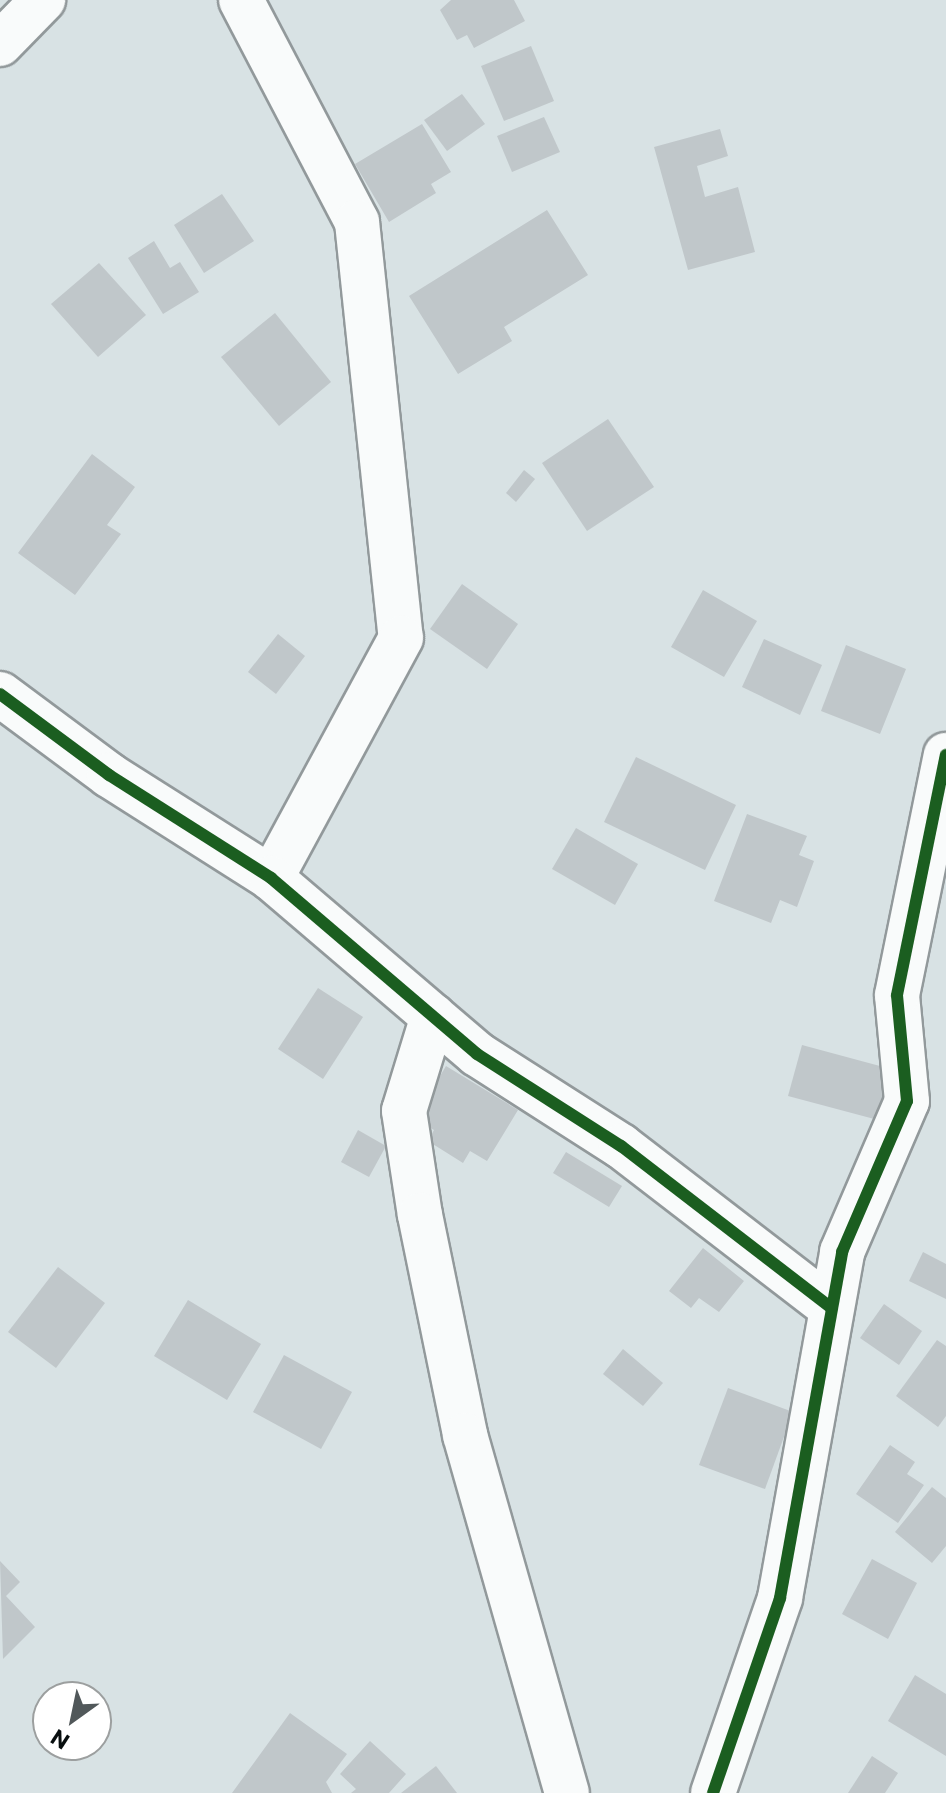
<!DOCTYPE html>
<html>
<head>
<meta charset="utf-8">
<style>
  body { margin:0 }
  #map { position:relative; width:946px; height:1793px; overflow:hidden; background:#d8e2e4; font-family:Commissioner,sans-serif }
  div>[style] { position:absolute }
  .building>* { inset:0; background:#c0c7ca }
  .roads { filter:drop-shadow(2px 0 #92999b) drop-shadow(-2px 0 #92999b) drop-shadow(0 2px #92999b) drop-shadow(0 -2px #92999b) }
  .minor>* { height:44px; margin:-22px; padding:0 22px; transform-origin:22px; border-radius:22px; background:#f9fbfb }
  .cycleway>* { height:12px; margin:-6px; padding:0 6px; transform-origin:6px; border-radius:6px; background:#1b5e20 }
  span { translate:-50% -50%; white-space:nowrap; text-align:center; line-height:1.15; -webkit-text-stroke:8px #fff; paint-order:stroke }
  .north { position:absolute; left:32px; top:1681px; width:80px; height:80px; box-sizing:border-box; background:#fff; border:2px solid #9c9f9f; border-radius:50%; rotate:213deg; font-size:22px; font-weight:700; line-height:32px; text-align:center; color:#080e0f }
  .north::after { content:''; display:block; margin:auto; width:28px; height:36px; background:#51585a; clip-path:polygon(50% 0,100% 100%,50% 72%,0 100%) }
</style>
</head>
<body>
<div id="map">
  <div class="building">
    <i style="clip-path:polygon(451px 0,514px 0,525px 21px,474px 48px,467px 35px,457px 40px,440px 10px)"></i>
    <i style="clip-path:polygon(531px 46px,554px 101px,504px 121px,481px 66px)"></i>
    <i style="clip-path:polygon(462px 94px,485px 124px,447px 151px,424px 120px)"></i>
    <i style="clip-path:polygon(544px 117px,560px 152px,512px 172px,497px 136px)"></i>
    <i style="clip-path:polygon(422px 124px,451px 172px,431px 184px,436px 193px,389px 222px,355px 164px)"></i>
    <i style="clip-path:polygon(720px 129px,728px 156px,697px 166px,705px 197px,738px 187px,755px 252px,688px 270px,654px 147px)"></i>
    <i style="clip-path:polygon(222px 194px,254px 241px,204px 273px,174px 225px)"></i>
    <i style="clip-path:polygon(547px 210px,588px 275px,504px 327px,512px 341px,458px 374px,409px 296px)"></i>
    <i style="clip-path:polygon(154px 241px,170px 268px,180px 262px,199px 292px,163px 314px,128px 258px)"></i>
    <i style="clip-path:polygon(99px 263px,146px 315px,98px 357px,51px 304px)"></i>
    <i style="clip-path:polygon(275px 313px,331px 382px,279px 426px,221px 357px)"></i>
    <i style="clip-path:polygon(608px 419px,654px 487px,587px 531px,542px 463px)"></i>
    <i style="clip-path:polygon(92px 454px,135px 487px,107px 525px,121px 534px,75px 595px,18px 553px)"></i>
    <i style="clip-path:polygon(524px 470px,535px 479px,516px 502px,506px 493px)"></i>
    <i style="clip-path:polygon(462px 584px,518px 624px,487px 669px,430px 629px)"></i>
    <i style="clip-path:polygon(703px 590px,757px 621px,724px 677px,671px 647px)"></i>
    <i style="clip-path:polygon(278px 634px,305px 656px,276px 694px,248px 672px)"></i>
    <i style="clip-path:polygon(764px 639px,822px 665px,800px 715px,742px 687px)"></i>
    <i style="clip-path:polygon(846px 645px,906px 669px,880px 734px,821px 711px)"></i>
    <i style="clip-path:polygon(636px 757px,736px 805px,705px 870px,604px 822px)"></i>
    <i style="clip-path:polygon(747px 814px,807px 836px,799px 855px,814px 861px,797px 907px,780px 900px,771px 923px,714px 901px)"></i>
    <i style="clip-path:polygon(576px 828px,638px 864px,615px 905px,552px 869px)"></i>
    <i style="clip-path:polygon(318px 988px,363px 1017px,323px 1079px,278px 1049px)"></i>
    <i style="clip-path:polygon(802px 1045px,891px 1069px,878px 1120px,788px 1096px)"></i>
    <i style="clip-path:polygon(446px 1066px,518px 1110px,487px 1161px,470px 1151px,463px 1163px,428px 1141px,434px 1130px,415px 1118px)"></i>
    <i style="clip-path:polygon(358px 1130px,386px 1146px,369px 1177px,341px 1162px)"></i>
    <i style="clip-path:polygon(566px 1152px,622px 1186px,609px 1207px,553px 1173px)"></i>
    <i style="clip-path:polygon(703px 1248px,744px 1281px,719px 1312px,699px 1298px,691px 1308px,669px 1291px)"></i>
    <i style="clip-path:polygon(923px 1252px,946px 1264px,946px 1299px,909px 1281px)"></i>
    <i style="clip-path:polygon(58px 1267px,105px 1303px,56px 1368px,8px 1332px)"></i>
    <i style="clip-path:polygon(188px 1300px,261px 1344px,227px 1400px,154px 1356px)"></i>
    <i style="clip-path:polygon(884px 1304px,922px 1331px,899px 1365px,860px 1338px)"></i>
    <i style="clip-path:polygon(937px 1340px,946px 1346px,946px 1416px,938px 1427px,896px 1396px)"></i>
    <i style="clip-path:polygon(623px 1349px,663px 1383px,643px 1406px,603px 1374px)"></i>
    <i style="clip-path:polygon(284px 1355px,352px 1392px,321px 1449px,253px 1412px)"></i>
    <i style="clip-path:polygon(728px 1388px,793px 1412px,765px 1489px,699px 1465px)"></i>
    <i style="clip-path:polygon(890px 1445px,915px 1462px,907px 1474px,924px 1485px,898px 1523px,856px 1494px)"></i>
    <i style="clip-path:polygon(932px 1487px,946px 1498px,946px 1546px,932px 1563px,895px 1532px)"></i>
    <i style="clip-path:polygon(872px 1559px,917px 1583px,888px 1639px,842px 1614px)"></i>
    <i style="clip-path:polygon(0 1561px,20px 1582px,6px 1596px,35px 1627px,3px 1659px)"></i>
    <i style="clip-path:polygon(915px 1675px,946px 1694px,946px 1756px,888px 1721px)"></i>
    <i style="clip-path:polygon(290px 1713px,347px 1754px,326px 1782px,332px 1793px,232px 1793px)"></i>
    <i style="clip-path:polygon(370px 1741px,406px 1774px,389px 1793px,351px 1793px,356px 1789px,340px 1774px)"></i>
    <i style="clip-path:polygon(872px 1756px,898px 1773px,885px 1793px,848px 1793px)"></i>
    <i style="clip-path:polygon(436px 1766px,457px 1793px,401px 1793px)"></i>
  </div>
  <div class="roads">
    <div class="minor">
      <i style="left:241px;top:0;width:250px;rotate:62.4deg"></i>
      <i style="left:357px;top:222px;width:418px;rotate:84deg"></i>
      <i style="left:401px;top:638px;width:273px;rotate:118.4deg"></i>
      <i style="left:0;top:44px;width:62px;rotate:-45.7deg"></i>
      <i style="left:0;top:694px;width:136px;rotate:36.6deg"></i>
      <i style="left:109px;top:775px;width:192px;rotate:32.4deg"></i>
      <i style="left:271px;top:878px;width:271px;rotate:40.5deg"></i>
      <i style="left:477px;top:1054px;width:171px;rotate:32.6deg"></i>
      <i style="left:621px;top:1146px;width:265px;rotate:37.6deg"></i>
      <i style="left:433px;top:1016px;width:99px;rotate:107deg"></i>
      <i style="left:404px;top:1111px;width:105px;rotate:81.3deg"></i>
      <i style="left:420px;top:1215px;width:225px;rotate:78.4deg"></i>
      <i style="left:465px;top:1435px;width:372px;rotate:74.1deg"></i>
      <i style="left:713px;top:1793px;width:206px;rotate:-71deg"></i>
      <i style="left:780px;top:1598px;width:352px;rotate:-79.8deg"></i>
      <i style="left:842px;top:1252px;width:164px;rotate:-66.7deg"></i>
      <i style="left:907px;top:1101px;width:106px;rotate:-95.4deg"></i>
      <i style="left:897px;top:995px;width:245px;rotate:-78.5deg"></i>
    </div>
  </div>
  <div class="cycleway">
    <i style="left:0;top:694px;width:136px;rotate:36.6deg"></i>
    <i style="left:109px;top:775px;width:192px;rotate:32.4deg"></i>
    <i style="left:271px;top:878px;width:271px;rotate:40.5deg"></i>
    <i style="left:477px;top:1054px;width:171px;rotate:32.6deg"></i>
    <i style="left:621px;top:1146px;width:265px;rotate:37.6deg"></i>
    <i style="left:713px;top:1793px;width:206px;rotate:-71deg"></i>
    <i style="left:780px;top:1598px;width:352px;rotate:-79.8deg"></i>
    <i style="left:842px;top:1252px;width:164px;rotate:-66.7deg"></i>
    <i style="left:907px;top:1101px;width:106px;rotate:-95.4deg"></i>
    <i style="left:897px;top:995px;width:245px;rotate:-78.5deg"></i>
  </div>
  <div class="north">N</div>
</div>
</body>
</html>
